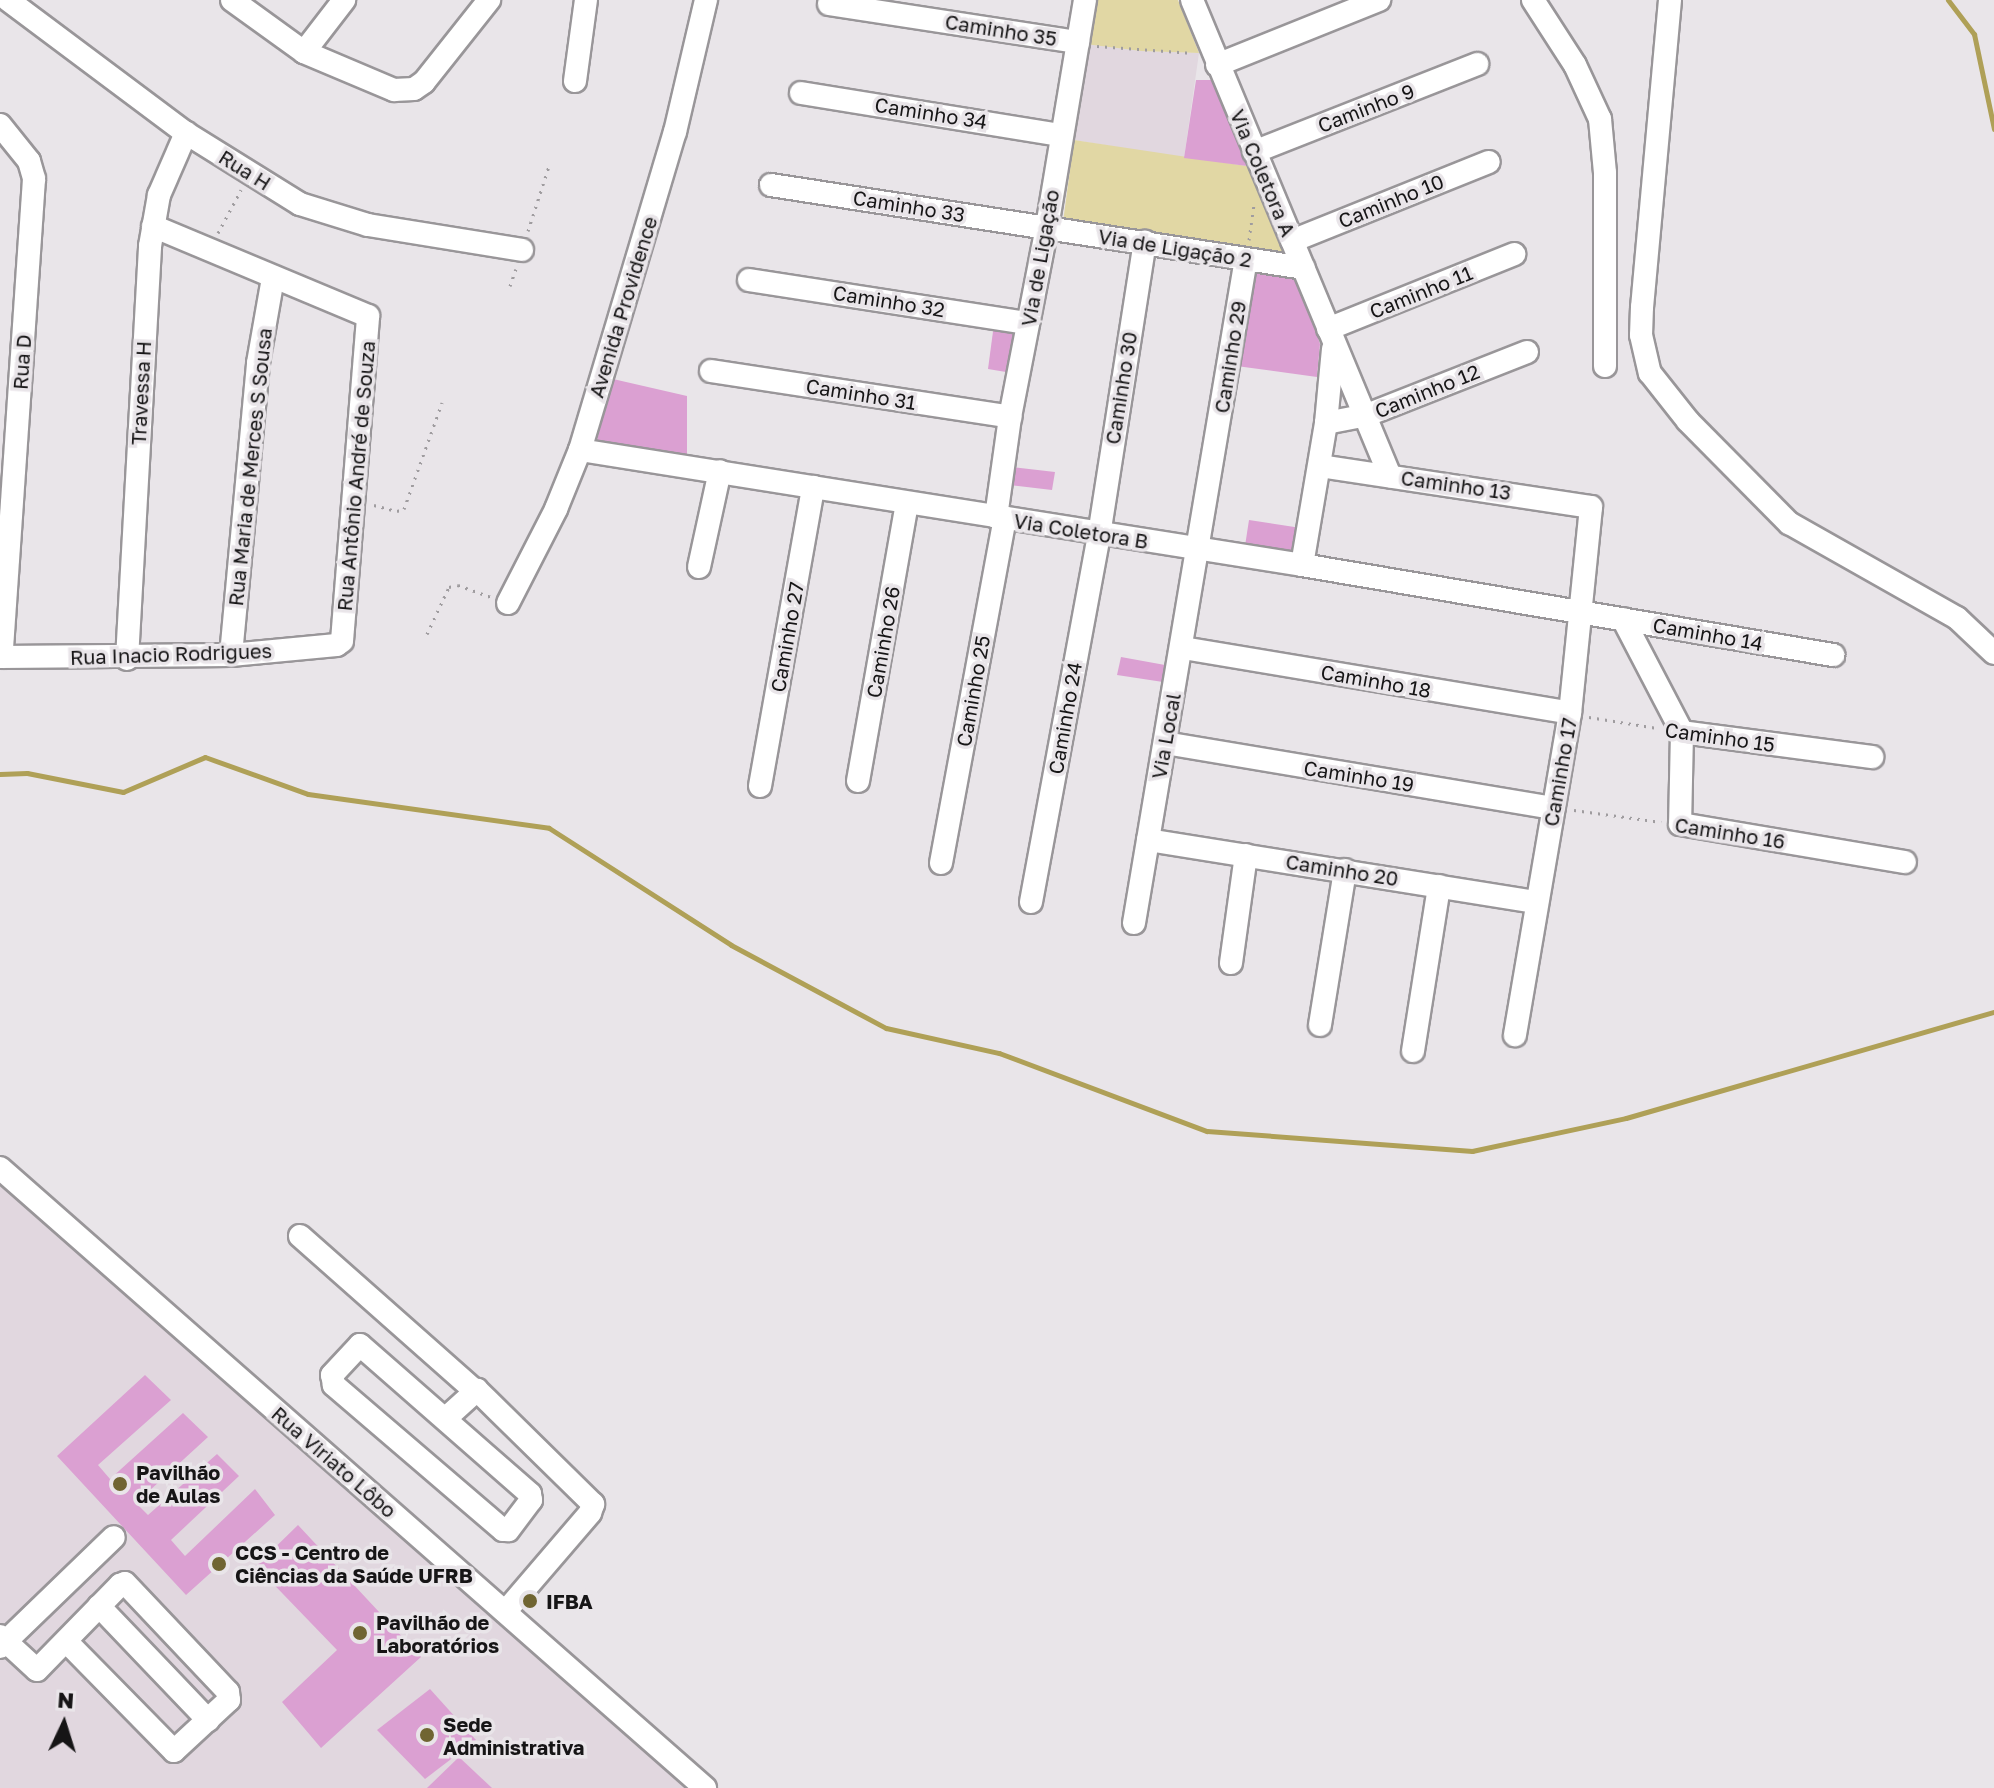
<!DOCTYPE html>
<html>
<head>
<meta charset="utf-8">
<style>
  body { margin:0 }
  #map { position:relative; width:1994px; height:1788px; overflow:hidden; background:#e9e5e9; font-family:"Golos Text",sans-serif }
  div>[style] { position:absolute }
  .built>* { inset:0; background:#e1d7df }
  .green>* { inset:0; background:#e1d7a4 }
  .stream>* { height:5px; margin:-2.5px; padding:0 2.5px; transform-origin:2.5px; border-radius:2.5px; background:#afa057 }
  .building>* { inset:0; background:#dba0d2 }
  .path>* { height:3px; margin-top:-1.5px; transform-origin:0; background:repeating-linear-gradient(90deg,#9f9c9f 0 2px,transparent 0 8px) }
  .roads { filter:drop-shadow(2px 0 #999699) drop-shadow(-2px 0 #999699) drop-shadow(0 2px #999699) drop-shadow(0 -2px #999699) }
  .minor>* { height:22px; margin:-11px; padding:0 11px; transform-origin:11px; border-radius:11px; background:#fff }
  .dots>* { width:22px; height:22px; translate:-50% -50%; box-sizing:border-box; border:4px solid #e9e5e9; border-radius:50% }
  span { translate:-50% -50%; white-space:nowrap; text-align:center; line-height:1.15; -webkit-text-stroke:7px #e9e5e9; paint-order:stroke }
  .street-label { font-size:20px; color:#161516 }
  .poi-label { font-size:20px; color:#161516; font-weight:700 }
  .left { translate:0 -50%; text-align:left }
  .north { position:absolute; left:24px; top:1684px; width:80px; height:80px; -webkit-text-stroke:6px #e9e5e9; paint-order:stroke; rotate:4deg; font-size:22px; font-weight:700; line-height:32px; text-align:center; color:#161516 }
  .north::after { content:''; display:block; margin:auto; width:28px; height:36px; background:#161516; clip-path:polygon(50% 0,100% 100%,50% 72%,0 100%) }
</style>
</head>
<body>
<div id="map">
  <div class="built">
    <i style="clip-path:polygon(1085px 44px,1141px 51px,1199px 53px,1184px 158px,1074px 140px)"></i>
    <i style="clip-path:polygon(0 1183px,295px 1440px,695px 1788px,0 1788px)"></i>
  </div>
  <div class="green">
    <i style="clip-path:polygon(1093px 0,1178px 0,1199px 53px,1141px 51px,1085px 44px)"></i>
    <i style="clip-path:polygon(1074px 140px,1247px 166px,1286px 257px,1063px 222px)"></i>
  </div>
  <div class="stream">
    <i style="left:1948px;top:0;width:43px;rotate:52.6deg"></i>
    <i style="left:1974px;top:34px;width:97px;rotate:78.1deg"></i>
    <i style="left:0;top:774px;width:27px;rotate:-2deg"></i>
    <i style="left:27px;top:773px;width:98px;rotate:11.2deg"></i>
    <i style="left:123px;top:792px;width:89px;rotate:-23.1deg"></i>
    <i style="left:205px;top:757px;width:109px;rotate:19.8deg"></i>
    <i style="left:308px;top:794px;width:243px;rotate:8deg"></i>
    <i style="left:549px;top:828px;width:216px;rotate:32.7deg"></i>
    <i style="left:731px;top:945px;width:176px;rotate:28.2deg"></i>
    <i style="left:886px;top:1028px;width:116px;rotate:12.5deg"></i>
    <i style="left:999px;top:1053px;width:222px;rotate:20.6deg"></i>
    <i style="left:1207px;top:1131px;width:266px;rotate:4.3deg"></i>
    <i style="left:1472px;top:1151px;width:157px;rotate:-12.1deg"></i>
    <i style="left:1626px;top:1118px;width:383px;rotate:-16.1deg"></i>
  </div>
  <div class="building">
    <i style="clip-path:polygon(1196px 80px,1214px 80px,1247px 166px,1184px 158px)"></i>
    <i style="clip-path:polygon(1244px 268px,1297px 276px,1320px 344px,1317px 377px,1229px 365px)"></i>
    <i style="clip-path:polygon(994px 324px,1021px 327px,1012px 373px,988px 369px)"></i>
    <i style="clip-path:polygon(613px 379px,687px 396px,687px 458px,596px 444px)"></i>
    <i style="clip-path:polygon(1011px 467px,1055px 472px,1052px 490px,1009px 485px)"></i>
    <i style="clip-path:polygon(1249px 520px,1301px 528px,1296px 555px,1245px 546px)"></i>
    <i style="clip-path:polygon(1121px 657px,1165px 665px,1163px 682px,1117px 675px)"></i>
    <i style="clip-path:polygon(145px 1375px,171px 1400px,98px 1465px,110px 1479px,183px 1413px,208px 1437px,136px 1503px,148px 1515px,217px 1454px,239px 1476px,171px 1540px,185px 1556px,255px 1489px,275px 1515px,186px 1595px,57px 1456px)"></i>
    <i style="clip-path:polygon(298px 1525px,421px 1657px,321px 1748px,282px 1702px,337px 1650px,256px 1566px)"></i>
    <i style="clip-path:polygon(430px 1689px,476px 1740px,425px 1779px,377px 1730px)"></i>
    <i style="clip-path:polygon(459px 1757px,492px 1788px,427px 1788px)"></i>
  </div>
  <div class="path">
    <i style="left:1097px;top:46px;width:96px;rotate:4.2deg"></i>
    <i style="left:528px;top:231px;width:68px;rotate:-72.1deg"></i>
    <i style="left:218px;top:233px;width:49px;rotate:-61.9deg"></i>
    <i style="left:1249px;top:240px;width:37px;rotate:-82deg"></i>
    <i style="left:510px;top:286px;width:18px;rotate:-71deg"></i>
    <i style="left:374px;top:505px;width:24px;rotate:15deg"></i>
    <i style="left:397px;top:511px;width:7px;rotate:-16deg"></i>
    <i style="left:404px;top:509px;width:113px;rotate:-70.3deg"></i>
    <i style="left:427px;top:634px;width:52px;rotate:-64.9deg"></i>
    <i style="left:449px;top:587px;width:9px;rotate:-13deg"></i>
    <i style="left:458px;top:585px;width:35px;rotate:20deg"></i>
    <i style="left:1589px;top:717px;width:69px;rotate:9.2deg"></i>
    <i style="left:1574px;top:810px;width:88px;rotate:7.9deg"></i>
  </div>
  <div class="roads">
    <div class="minor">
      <i style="left:8px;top:0;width:222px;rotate:36.8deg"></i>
      <i style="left:186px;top:133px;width:134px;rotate:31.9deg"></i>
      <i style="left:300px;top:204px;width:71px;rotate:17.2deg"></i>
      <i style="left:368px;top:225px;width:156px;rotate:9.2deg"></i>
      <i style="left:232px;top:0;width:89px;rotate:35.8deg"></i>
      <i style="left:304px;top:52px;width:98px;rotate:22.9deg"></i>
      <i style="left:394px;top:90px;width:20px;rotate:-3deg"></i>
      <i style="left:414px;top:89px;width:12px;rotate:-35deg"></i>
      <i style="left:424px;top:82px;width:105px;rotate:-51.6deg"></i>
      <i style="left:1192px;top:0;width:516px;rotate:67.41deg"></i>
      <i style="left:1533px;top:0;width:77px;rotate:57.1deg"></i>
      <i style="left:1575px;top:65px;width:60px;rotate:65.2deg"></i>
      <i style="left:1600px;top:119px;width:54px;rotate:84.7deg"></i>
      <i style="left:1605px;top:173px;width:193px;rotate:90deg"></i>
      <i style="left:1670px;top:0;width:308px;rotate:95.2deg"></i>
      <i style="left:1642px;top:307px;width:28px;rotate:92deg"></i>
      <i style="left:1641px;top:335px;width:39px;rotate:77deg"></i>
      <i style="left:1650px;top:373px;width:61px;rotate:51.6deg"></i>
      <i style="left:1688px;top:421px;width:144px;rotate:45.3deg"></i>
      <i style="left:1789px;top:523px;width:193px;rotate:29.5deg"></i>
      <i style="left:1957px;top:618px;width:51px;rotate:43.4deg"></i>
      <i style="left:829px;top:4px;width:252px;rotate:8.7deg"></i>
      <i style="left:304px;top:52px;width:66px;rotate:-52.4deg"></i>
      <i style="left:1217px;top:65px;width:175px;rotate:-21.9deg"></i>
      <i style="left:575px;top:81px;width:82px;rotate:-82.3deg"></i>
      <i style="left:801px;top:93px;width:263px;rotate:9.2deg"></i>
      <i style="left:0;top:125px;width:46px;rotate:51.1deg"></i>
      <i style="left:29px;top:161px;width:19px;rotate:74deg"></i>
      <i style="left:34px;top:179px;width:479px;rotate:93.9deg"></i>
      <i style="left:1254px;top:152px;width:240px;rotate:-21.5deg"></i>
      <i style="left:771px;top:185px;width:539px;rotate:8.85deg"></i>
      <i style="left:1292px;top:241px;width:212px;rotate:-21.9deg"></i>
      <i style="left:749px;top:280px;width:282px;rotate:8.8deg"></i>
      <i style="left:1328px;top:329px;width:201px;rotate:-21.9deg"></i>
      <i style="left:711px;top:371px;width:303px;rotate:8.7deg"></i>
      <i style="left:1326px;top:423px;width:42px;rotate:-11deg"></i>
      <i style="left:1367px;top:415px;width:172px;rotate:-21.5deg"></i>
      <i style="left:580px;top:450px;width:731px;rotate:9.05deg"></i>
      <i style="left:1302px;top:565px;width:539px;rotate:9.62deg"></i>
      <i style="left:1320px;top:466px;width:274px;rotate:8.6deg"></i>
      <i style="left:1591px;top:507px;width:207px;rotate:95.8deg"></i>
      <i style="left:1570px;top:713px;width:327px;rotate:99.7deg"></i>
      <i style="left:996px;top:517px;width:101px;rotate:-82deg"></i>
      <i style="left:1010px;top:417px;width:194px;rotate:-79deg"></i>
      <i style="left:1047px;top:227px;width:230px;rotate:-80.5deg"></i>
      <i style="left:1302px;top:565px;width:144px;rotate:-80.4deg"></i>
      <i style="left:1326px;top:423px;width:74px;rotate:-84.6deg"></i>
      <i style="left:699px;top:567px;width:98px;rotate:-77.7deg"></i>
      <i style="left:508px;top:603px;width:106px;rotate:-62.9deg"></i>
      <i style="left:556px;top:509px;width:64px;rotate:-67.9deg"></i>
      <i style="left:580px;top:450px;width:332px;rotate:-73.4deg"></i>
      <i style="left:675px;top:132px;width:136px;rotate:-76.8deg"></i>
      <i style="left:1623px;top:619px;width:127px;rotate:62.4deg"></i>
      <i style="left:1682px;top:732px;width:92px;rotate:91.2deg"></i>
      <i style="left:1680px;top:824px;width:228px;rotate:9.6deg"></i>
      <i style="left:1183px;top:648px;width:392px;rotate:9.5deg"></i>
      <i style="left:231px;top:655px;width:293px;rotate:-84.7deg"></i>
      <i style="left:258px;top:363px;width:86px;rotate:-80deg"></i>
      <i style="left:0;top:657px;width:231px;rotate:-0.5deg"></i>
      <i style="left:231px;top:655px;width:106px;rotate:-5.4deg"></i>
      <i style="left:337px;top:645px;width:6px;rotate:-39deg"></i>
      <i style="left:342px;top:641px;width:326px;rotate:-85.4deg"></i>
      <i style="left:368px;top:316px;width:233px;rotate:-157.3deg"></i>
      <i style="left:127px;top:659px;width:414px;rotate:-86.8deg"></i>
      <i style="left:150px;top:246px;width:52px;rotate:-80deg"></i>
      <i style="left:159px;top:195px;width:68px;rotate:-66.5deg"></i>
      <i style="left:1682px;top:732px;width:192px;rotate:7.5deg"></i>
      <i style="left:1165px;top:743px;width:394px;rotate:9.5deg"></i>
      <i style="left:858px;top:781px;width:282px;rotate:-80deg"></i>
      <i style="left:760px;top:786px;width:304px;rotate:-79.9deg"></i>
      <i style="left:1148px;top:840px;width:393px;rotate:9.1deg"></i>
      <i style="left:941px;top:863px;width:351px;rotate:-79.5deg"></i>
      <i style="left:1031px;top:902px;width:373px;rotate:-79.5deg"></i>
      <i style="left:1099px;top:535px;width:297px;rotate:-81.1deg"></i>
      <i style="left:1134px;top:923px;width:673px;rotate:-80.43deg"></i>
      <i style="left:1231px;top:963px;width:109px;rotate:-82.1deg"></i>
      <i style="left:1320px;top:1025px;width:157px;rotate:-80.8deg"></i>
      <i style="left:1413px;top:1051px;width:167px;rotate:-81deg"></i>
      <i style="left:0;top:1168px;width:939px;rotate:41.33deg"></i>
      <i style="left:300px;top:1236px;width:232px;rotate:41.5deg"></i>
      <i style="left:360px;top:1345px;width:226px;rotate:41.2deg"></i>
      <i style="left:530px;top:1494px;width:6px;rotate:81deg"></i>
      <i style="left:531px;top:1500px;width:38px;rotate:127deg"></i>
      <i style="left:508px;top:1530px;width:5px;rotate:180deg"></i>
      <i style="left:503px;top:1530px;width:223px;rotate:-139.4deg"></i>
      <i style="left:334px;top:1385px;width:10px;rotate:-101deg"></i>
      <i style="left:332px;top:1375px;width:41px;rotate:-47deg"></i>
      <i style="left:446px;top:1418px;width:42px;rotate:-42.1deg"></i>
      <i style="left:477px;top:1390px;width:163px;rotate:44.5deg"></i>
      <i style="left:593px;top:1504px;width:9px;rotate:108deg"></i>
      <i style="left:590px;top:1513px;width:130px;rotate:130.6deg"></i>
      <i style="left:99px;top:1606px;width:158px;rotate:46.3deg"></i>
      <i style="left:0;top:1636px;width:50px;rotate:42.6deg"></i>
      <i style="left:37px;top:1670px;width:119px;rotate:-45.7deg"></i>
      <i style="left:120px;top:1585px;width:5px;rotate:-22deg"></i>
      <i style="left:125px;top:1583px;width:150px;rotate:46.6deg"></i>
      <i style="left:228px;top:1692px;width:8px;rotate:83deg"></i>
      <i style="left:229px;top:1700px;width:75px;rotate:137.2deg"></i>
      <i style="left:174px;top:1751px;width:154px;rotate:-134.5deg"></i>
      <i style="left:0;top:1647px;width:158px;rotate:-44deg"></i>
    </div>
  </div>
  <div class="dots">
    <i style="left:120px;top:1484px;background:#706532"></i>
    <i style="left:219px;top:1564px;background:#706532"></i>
    <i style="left:530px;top:1601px;background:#706532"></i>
    <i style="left:360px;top:1633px;background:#706532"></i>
    <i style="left:427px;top:1735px;background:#706532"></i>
  </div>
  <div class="street-label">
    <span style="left:1001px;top:30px;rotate:9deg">Caminho 35</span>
    <span style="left:1366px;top:108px;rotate:-21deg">Caminho 9</span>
    <span style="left:931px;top:113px;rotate:9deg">Caminho 34</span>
    <span style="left:245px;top:170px;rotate:32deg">Rua H</span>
    <span style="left:1263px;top:173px;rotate:67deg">Via Coletora A</span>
    <span style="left:1391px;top:201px;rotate:-22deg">Caminho 10</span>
    <span style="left:909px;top:206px;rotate:9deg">Caminho 33</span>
    <span style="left:1175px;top:248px;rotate:9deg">Via de Ligação 2</span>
    <span style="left:1040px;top:258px;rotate:-80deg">Via de Ligação</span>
    <span style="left:1421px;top:292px;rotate:-22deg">Caminho 11</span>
    <span style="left:889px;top:301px;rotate:9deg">Caminho 32</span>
    <span style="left:623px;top:307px;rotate:-73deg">Avenida Providence</span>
    <span style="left:1230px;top:357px;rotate:-81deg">Caminho 29</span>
    <span style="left:22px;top:362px;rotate:-86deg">Rua D</span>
    <span style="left:1121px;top:388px;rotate:-81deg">Caminho 30</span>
    <span style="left:1427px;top:391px;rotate:-22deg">Caminho 12</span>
    <span style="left:141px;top:393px;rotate:-87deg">Travessa H</span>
    <span style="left:861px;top:394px;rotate:9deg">Caminho 31</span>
    <span style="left:250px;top:467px;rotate:-84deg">Rua Maria de Merces S Sousa</span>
    <span style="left:356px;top:476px;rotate:-85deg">Rua Antônio André de Souza</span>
    <span style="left:1456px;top:485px;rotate:8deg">Caminho 13</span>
    <span style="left:1081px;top:531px;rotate:9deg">Via Coletora B</span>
    <span style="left:1708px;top:634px;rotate:10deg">Caminho 14</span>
    <span style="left:787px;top:637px;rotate:-80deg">Caminho 27</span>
    <span style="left:883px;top:642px;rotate:-80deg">Caminho 26</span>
    <span style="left:171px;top:654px;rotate:-2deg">Rua Inacio Rodrigues</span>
    <span style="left:1376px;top:681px;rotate:10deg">Caminho 18</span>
    <span style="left:973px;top:691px;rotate:-80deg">Caminho 25</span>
    <span style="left:1065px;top:718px;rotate:-80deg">Caminho 24</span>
    <span style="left:1166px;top:736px;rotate:-80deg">Via Local</span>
    <span style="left:1720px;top:737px;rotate:8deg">Caminho 15</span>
    <span style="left:1560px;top:772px;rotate:-80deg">Caminho 17</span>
    <span style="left:1359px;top:776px;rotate:9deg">Caminho 19</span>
    <span style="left:1730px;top:833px;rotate:9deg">Caminho 16</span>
    <span style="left:1342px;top:870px;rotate:9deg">Caminho 20</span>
    <span style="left:334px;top:1462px;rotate:41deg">Rua Viriato Lôbo</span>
  </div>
  <div class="poi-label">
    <span class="left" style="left:136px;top:1484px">Pavilhão<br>de Aulas</span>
    <span class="left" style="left:235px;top:1564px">CCS - Centro de<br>Ciências da Saúde UFRB</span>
    <span class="left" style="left:546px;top:1601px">IFBA</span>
    <span class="left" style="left:376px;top:1634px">Pavilhão de<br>Laboratórios</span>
    <span class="left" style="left:443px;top:1736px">Sede<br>Administrativa</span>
  </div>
  <div class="north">N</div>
</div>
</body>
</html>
